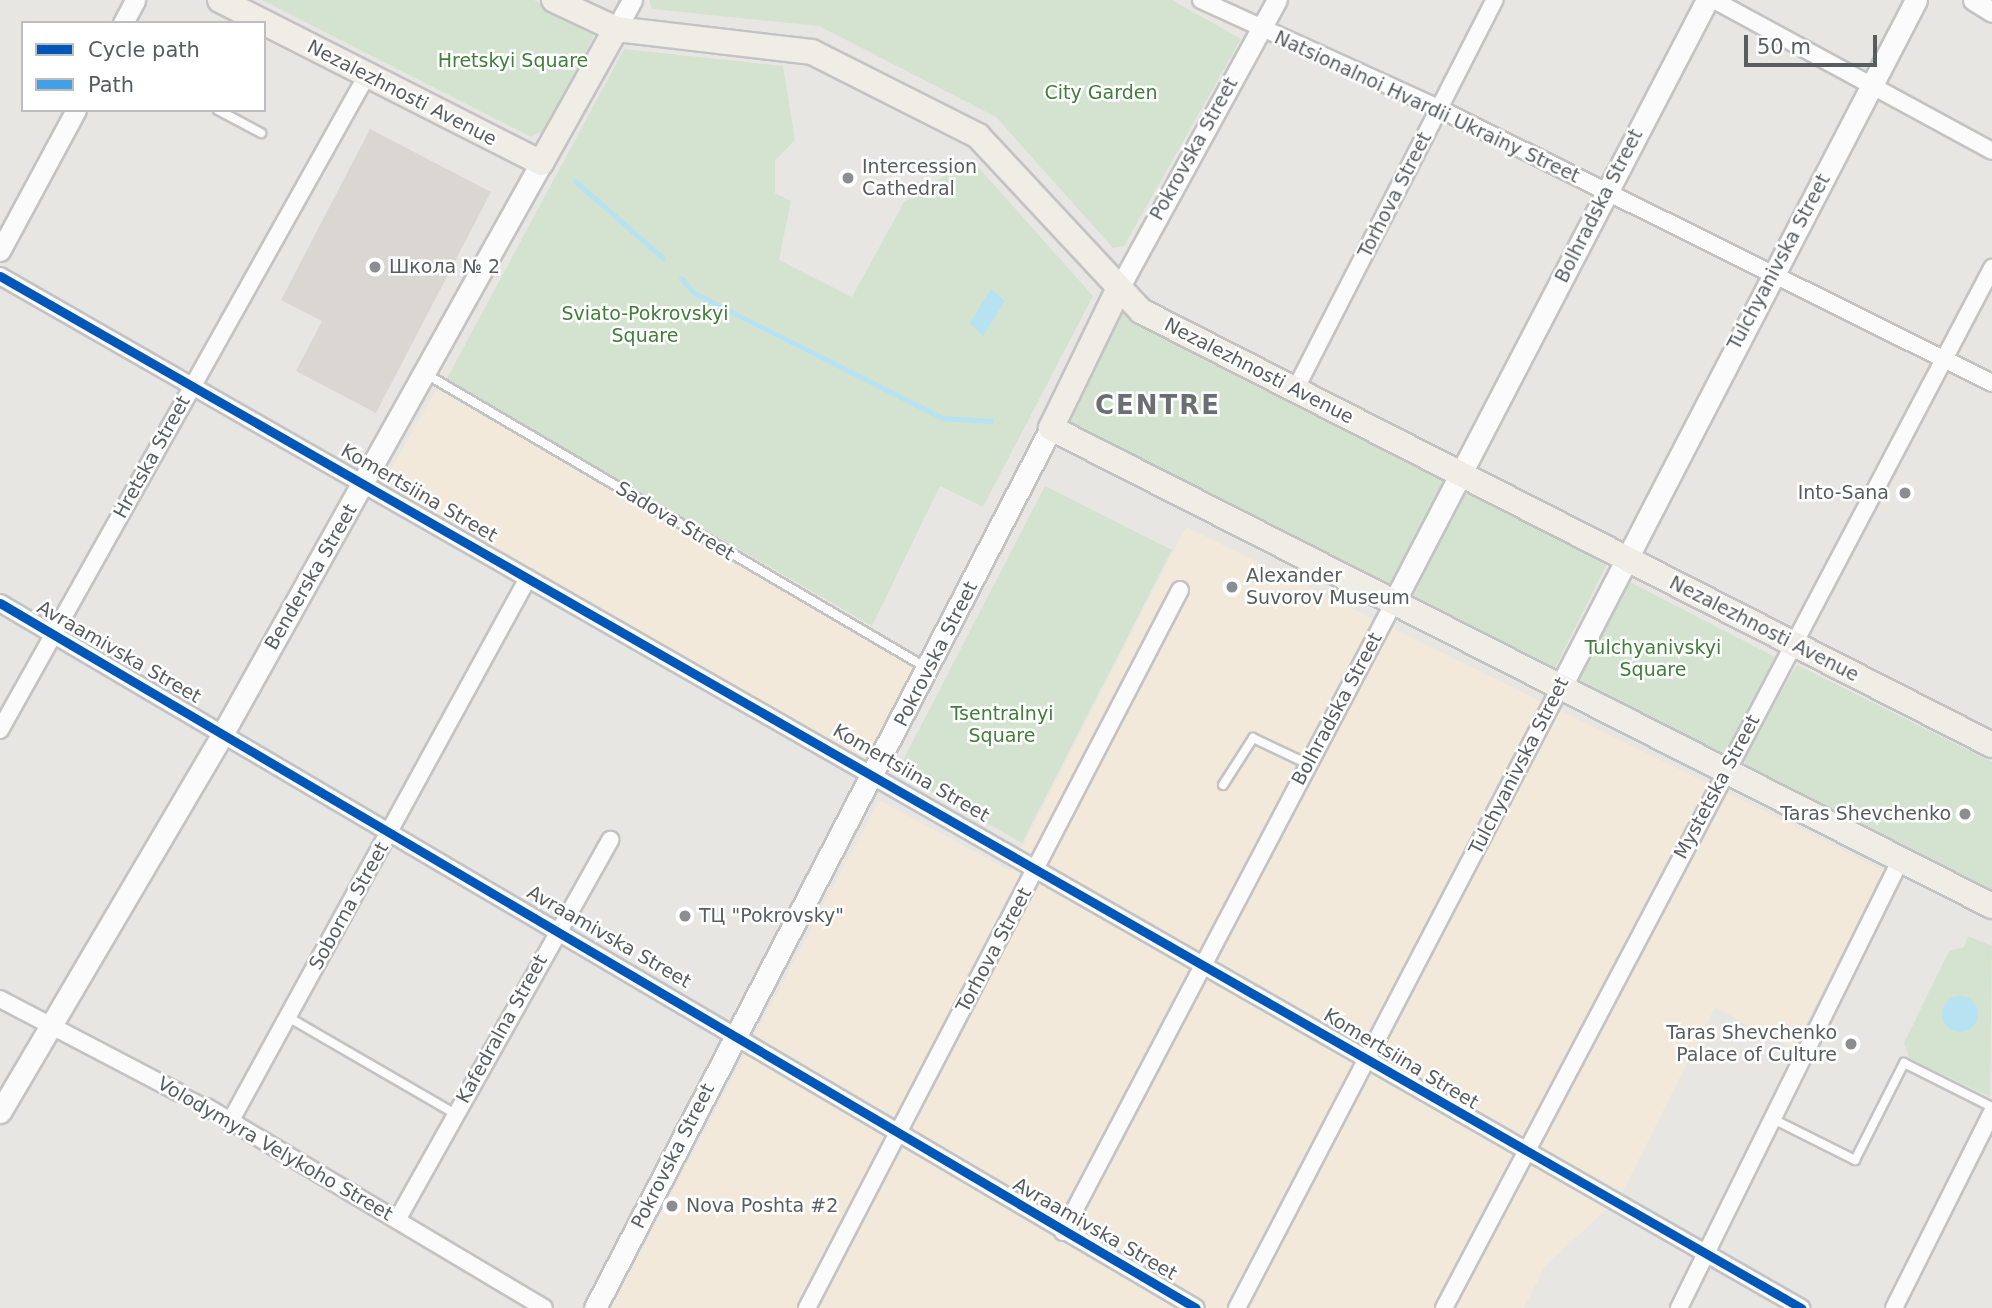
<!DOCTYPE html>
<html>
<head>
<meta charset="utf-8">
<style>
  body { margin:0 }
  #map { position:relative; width:1992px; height:1308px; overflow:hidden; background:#e8e6e3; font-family:"DejaVu Sans",sans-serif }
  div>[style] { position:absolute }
  .commercial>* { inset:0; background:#f2e9db }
  .education>* { inset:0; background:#dad6d2 }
  .green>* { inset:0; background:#d4e3cf }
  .water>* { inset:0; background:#b7e2f2 }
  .round { border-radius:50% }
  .stream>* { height:5px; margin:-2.5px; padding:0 2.5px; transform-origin:2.5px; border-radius:2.5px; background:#b7e2f2 }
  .roads { filter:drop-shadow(2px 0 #c4c3c4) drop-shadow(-2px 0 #c4c3c4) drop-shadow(0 2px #c4c3c4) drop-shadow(0 -2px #c4c3c4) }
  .service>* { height:8px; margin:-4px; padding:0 4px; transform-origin:4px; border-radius:4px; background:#fcfbfb }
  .pedestrian>* { height:12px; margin:-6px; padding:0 6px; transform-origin:6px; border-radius:6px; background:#fcfbfb }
  .minor>* { height:16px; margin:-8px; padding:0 8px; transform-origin:8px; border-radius:8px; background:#fcfbfb }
  .tertiary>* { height:19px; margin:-9.5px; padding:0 9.5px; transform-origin:9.5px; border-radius:9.5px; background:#fcfbfb }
  .secondary>* { height:21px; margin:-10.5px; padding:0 10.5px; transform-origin:10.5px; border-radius:10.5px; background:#fcfbfb }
  .primary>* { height:24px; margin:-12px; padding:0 12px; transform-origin:12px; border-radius:12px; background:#f0ede6 }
  .quiet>* { height:7px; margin-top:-3.5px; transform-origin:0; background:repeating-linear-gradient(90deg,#42a1e6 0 14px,transparent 0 21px) }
  .cycleway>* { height:9px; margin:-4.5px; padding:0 4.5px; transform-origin:4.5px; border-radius:4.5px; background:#0057b8 }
  .dots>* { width:19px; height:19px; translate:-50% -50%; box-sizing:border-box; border:4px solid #fff; border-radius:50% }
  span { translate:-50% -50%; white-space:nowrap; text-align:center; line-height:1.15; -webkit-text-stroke:5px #fff; paint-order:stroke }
  .park-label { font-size:19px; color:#407e39 }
  .street-label { font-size:19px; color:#595d60 }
  .poi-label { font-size:19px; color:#595d60 }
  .left { translate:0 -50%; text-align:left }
  .right { translate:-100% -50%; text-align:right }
  .district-label { font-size:26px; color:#6a6f72; font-weight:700; letter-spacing:2px }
  .legend { position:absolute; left:21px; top:21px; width:245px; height:91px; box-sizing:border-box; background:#fff; border:2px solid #bdbebf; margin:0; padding:9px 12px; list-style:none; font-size:21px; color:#595d60 }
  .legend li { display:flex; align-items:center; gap:14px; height:35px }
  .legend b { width:35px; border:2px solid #bdbebf }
  .scale { position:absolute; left:1744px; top:35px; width:133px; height:32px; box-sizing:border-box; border:4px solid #595d60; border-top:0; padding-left:9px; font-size:21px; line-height:24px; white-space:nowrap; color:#595d60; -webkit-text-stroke:5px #fff; paint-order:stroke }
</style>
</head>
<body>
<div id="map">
  <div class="commercial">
    <i style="clip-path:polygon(437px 389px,921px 668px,871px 765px,383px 483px)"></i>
    <i style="clip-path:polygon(1186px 527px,1884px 870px,1793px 1049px,1715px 1007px,1620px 1197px,1545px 1266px,1524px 1308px,611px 1308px,879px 800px,1010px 871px)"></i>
  </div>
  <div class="education">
    <i style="clip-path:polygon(370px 129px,491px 192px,376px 413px,296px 371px,322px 321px,281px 300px)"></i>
  </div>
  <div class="green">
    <i style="clip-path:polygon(262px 0,534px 0,592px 29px,593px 38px,543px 131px,531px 137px)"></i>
    <i style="clip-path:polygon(649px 0,1172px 0,1241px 39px,1124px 246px,1113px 248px,996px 117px,819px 26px,652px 9px)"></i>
    <i style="clip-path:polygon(624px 49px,783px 66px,795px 140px,775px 161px,775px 193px,791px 201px,779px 260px,852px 297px,904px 202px,971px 159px,1093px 296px,983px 507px,940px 486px,872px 626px,446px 380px)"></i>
    <i style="clip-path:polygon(1122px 312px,1607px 564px,1555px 668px,1069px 422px)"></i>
    <i style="clip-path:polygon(1045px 486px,1172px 550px,1022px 843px,897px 772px)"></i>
    <i style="clip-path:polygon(1624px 579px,1775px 657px,1727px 757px,1714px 757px,1574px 681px)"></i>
    <i style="clip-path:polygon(1797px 665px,1992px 762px,1992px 893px,1745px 765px,1745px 753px)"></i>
    <i style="clip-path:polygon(1968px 936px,1992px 946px,1990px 1097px,1909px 1058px,1904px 1043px,1949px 951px,1964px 947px)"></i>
  </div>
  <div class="water">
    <i style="clip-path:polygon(991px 289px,1005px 301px,983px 336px,970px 323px)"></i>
    <i class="round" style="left:1942px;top:996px;width:36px;height:36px"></i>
  </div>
  <div class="stream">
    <i style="left:575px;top:181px;width:117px;rotate:41.2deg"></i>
    <i style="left:681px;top:278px;width:20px;rotate:49deg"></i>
    <i style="left:694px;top:293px;width:279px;rotate:26.7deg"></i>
    <i style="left:943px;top:418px;width:48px;rotate:3.6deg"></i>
  </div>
  <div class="roads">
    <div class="service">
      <i style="left:218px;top:110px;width:49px;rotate:28.1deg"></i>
      <i style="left:426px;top:374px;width:579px;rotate:30.42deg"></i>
      <i style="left:1223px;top:785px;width:56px;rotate:-57.4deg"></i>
      <i style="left:1253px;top:738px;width:61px;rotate:25.3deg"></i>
      <i style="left:288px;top:1017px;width:193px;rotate:30.1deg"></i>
      <i style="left:1773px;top:1119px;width:92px;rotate:26.6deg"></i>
      <i style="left:1855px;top:1160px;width:109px;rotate:-63.2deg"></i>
      <i style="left:1904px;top:1063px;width:98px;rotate:26.6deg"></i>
    </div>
    <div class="pedestrian">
      <i style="left:180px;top:1093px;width:30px;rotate:27deg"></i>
    </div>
    <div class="minor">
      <i style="left:1201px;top:0;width:263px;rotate:24.5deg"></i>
      <i style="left:1440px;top:109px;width:616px;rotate:26.4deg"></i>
      <i style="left:1714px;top:0;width:316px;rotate:28.5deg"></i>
      <i style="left:0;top:276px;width:2076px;rotate:29.81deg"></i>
      <i style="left:1295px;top:390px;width:438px;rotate:-62.9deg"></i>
      <i style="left:0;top:603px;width:1388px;rotate:30.52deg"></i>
      <i style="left:0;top:730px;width:751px;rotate:-60.74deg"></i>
      <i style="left:0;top:999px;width:203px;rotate:27.6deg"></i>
      <i style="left:207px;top:1107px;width:392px;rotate:30.8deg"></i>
      <i style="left:230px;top:1122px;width:620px;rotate:-61.29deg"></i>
      <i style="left:397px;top:1220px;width:436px;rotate:-60.7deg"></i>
      <i style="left:1063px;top:1232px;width:712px;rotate:-62.28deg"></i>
      <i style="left:807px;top:1308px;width:809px;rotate:-62.55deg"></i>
      <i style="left:1237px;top:1308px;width:701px;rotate:-62.48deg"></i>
      <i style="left:1444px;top:1308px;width:1176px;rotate:-62.21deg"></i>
      <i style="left:1679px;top:1308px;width:501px;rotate:-63.69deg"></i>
      <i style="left:1894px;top:1308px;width:219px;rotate:-63.4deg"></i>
    </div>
    <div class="tertiary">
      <i style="left:1973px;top:0;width:22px;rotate:32deg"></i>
      <i style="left:123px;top:23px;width:26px;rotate:-62deg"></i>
      <i style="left:616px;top:29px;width:33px;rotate:-61deg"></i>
      <i style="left:0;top:251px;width:160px;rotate:-61.7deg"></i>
      <i style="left:1118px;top:290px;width:331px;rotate:-61.3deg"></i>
    </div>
    <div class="secondary">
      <i style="left:1394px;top:602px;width:679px;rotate:-62.53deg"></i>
      <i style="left:1561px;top:686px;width:772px;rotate:-62.64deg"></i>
      <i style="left:0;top:1112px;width:440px;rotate:-59.5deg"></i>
      <i style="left:223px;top:733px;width:653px;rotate:-60.84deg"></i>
      <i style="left:595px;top:1308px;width:991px;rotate:-62.61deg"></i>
    </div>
    <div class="primary">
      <i style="left:220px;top:0;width:360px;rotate:26.9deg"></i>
      <i style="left:541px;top:163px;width:154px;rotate:-60.8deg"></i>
      <i style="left:554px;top:0;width:68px;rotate:25.1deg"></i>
      <i style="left:616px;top:29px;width:197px;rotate:6.7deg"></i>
      <i style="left:812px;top:52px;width:186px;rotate:26.8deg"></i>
      <i style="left:978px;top:136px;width:239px;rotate:47deg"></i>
      <i style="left:1141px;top:311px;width:955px;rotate:27.02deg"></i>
      <i style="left:1118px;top:290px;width:153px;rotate:115.9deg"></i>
      <i style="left:1051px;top:428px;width:1055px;rotate:26.93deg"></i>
    </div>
  </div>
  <div class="quiet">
    <i style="left:180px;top:1093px;width:30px;rotate:27deg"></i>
  </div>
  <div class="cycleway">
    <i style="left:0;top:276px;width:2076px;rotate:29.81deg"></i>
    <i style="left:0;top:603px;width:1388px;rotate:30.52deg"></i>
  </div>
  <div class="dots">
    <i style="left:848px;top:178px;background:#8b8d8e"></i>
    <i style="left:375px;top:267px;background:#8b8d8e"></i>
    <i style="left:1905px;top:493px;background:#8b8d8e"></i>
    <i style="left:1232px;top:587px;background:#8b8d8e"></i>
    <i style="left:1965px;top:814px;background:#8b8d8e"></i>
    <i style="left:685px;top:916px;background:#8b8d8e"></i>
    <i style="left:1851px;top:1044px;background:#8b8d8e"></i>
    <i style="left:672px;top:1206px;background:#8b8d8e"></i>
  </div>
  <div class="park-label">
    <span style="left:513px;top:61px">Hretskyi Square</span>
    <span style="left:1101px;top:93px">City Garden</span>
    <span style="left:645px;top:325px">Sviato-Pokrovskyi<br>Square</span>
    <span style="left:1653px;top:659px">Tulchyanivskyi<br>Square</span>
    <span style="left:1002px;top:725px">Tsentralnyi<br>Square</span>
  </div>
  <div class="street-label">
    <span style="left:402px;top:93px;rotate:27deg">Nezalezhnosti Avenue</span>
    <span style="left:1427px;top:107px;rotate:25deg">Natsionalnoi Hvardii Ukrainy Street</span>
    <span style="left:1194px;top:149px;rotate:-61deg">Pokrovska Street</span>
    <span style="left:1395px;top:195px;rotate:-63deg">Torhova Street</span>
    <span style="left:1599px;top:206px;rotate:-63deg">Bolhradska Street</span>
    <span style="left:1779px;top:262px;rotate:-62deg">Tulchyanivska Street</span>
    <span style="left:1259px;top:371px;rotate:27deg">Nezalezhnosti Avenue</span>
    <span style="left:152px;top:457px;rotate:-61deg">Hretska Street</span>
    <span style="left:419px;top:493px;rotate:30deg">Komertsiina Street</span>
    <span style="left:675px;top:521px;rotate:31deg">Sadova Street</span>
    <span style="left:311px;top:577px;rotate:-60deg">Benderska Street</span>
    <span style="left:1764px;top:629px;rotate:27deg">Nezalezhnosti Avenue</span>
    <span style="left:119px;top:652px;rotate:30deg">Avraamivska Street</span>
    <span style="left:936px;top:654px;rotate:-63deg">Pokrovska Street</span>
    <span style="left:1337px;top:709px;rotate:-62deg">Bolhradska Street</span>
    <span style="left:1519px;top:766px;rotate:-63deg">Tulchyanivska Street</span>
    <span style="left:911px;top:773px;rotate:30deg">Komertsiina Street</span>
    <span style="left:1717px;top:787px;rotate:-62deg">Mystetska Street</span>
    <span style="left:349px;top:906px;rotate:-61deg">Soborna Street</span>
    <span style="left:609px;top:937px;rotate:30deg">Avraamivska Street</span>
    <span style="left:994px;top:950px;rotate:-62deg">Torhova Street</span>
    <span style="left:502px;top:1029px;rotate:-61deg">Kafedralna Street</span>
    <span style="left:1401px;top:1059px;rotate:31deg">Komertsiina Street</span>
    <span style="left:275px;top:1149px;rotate:30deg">Volodymyra Velykoho Street</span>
    <span style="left:673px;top:1156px;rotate:-63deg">Pokrovska Street</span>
    <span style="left:1095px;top:1229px;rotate:30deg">Avraamivska Street</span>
  </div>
  <div class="poi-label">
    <span class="left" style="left:862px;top:178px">Intercession<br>Cathedral</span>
    <span class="left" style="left:389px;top:267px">Школа № 2</span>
    <span class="right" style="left:1889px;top:493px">Into-Sana</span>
    <span class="left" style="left:1246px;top:587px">Alexander<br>Suvorov Museum</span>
    <span class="right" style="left:1951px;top:814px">Taras Shevchenko</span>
    <span class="left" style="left:699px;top:916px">ТЦ "Pokrovsky"</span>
    <span class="right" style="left:1837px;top:1044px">Taras Shevchenko<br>Palace of Culture</span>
    <span class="left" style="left:686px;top:1206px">Nova Poshta #2</span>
  </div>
  <div class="district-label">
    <span style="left:1158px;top:406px">CENTRE</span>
  </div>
  <ul class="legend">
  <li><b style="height:9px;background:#0057b8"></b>Cycle path</li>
  <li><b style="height:9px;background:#42a1e6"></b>Path</li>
  </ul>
  <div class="scale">50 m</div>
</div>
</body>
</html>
